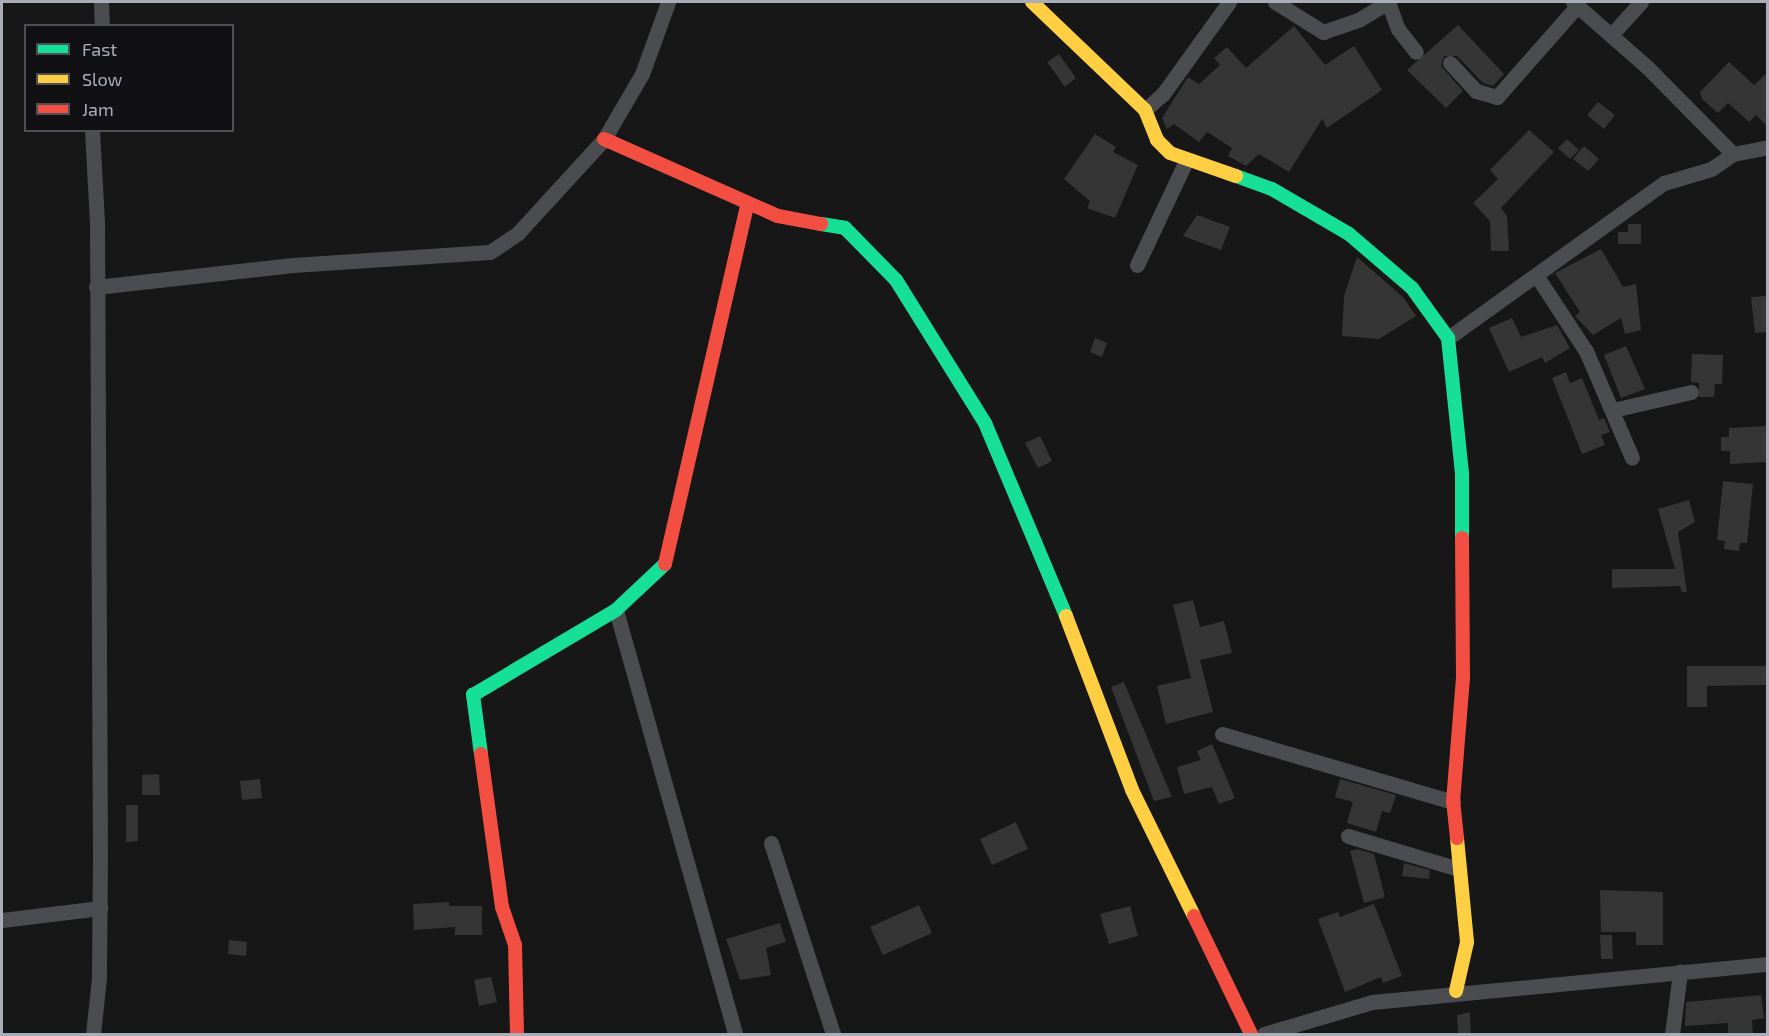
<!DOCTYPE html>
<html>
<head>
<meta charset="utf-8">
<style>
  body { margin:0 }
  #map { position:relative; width:1769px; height:1036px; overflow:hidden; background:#171717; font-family:"Exo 2",sans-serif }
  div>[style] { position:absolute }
  .building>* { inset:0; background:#353536 }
  .street>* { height:15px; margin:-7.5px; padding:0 7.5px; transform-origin:7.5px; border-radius:7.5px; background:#4b4c50 }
  .fast>* { height:14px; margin:-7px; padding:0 7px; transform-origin:7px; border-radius:7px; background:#16e098 }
  .slow>* { height:14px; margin:-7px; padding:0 7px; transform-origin:7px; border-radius:7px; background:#ffcf43 }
  .jam>* { height:14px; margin:-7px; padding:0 7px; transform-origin:7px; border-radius:7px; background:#f24e42 }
  span { translate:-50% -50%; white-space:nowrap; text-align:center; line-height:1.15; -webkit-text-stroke:5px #111113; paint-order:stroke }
  .frame { position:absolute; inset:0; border:3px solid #a8adb8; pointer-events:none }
  .legend { position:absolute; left:24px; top:24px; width:210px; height:108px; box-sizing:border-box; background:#111113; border:2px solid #4d4f55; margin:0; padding:8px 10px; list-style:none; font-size:18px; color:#a8adb8 }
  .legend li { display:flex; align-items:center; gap:12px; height:30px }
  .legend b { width:30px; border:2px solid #4d4f55 }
</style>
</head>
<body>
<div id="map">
  <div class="building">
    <i style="clip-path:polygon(1458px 25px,1504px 74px,1493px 86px,1483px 83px,1457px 56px,1444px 56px,1441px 66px,1463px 91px,1446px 108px,1407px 70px)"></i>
    <i style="clip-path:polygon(1294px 26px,1325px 65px,1354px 46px,1382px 90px,1327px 128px,1322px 119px,1289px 172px,1259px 154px,1246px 166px,1228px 156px,1232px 148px,1207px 132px,1199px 142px,1174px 124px,1167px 129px,1162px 118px,1188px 77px,1199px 84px,1220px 65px,1214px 58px,1227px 47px,1246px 68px)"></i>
    <i style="clip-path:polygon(1059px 54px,1076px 78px,1065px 87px,1047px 62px)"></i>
    <i style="clip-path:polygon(1729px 62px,1754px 85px,1767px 73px,1767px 126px,1756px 115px,1749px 122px,1728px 103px,1718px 113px,1702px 99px,1700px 92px)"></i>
    <i style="clip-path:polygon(1598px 102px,1615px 115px,1604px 129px,1587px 115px)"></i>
    <i style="clip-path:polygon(1529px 130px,1554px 152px,1501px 208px,1507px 216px,1509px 251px,1491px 251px,1490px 221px,1473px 203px,1498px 179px,1490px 170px)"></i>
    <i style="clip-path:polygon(1095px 134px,1116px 147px,1113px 152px,1138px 165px,1115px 218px,1087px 208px,1090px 201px,1064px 179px)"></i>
    <i style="clip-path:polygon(1567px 139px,1579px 150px,1570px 159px,1558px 148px)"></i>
    <i style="clip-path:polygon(1584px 146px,1599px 159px,1588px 171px,1573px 159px)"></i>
    <i style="clip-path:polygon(1197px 215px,1230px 227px,1221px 250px,1183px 236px)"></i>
    <i style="clip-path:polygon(1628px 224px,1641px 224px,1641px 244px,1618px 244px,1618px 232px,1628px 232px)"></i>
    <i style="clip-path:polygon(1601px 249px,1623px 287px,1636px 284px,1641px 330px,1625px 334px,1621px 318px,1593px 335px,1575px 316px,1580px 312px,1555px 273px)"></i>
    <i style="clip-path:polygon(1357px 257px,1403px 297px,1416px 316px,1379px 339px,1342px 336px,1344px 296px)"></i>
    <i style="clip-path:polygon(1767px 296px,1767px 332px,1755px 333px,1751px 297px)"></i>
    <i style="clip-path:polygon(1512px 318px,1521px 337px,1557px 325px,1570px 348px,1545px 363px,1542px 357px,1509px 372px,1489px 328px)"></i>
    <i style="clip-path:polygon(1095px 338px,1107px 343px,1102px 357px,1090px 352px)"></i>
    <i style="clip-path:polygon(1626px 346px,1645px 389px,1621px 398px,1604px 355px)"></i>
    <i style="clip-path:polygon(1692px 354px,1723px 355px,1722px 384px,1715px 384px,1714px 397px,1699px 397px,1699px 383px,1691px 382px)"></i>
    <i style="clip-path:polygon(1566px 372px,1570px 383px,1582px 378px,1599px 420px,1604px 418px,1610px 432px,1601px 435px,1605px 445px,1582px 454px,1552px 378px)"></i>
    <i style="clip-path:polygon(1767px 426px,1767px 462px,1730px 464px,1730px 451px,1721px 451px,1721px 437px,1729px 437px,1729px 428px)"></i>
    <i style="clip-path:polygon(1040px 436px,1052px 461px,1038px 468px,1025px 443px)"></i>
    <i style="clip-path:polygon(1723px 481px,1753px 484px,1747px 543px,1740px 543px,1739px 551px,1724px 549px,1725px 541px,1717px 540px)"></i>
    <i style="clip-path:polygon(1689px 500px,1695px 522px,1678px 532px,1687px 592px,1682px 592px,1680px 586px,1612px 588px,1612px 569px,1675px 569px,1658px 509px)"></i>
    <i style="clip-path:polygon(1193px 600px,1200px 627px,1224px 621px,1232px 653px,1200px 660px,1213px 712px,1166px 724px,1157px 686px,1191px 678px,1173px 605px)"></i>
    <i style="clip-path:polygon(1687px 666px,1767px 666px,1767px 685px,1707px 686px,1707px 707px,1687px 707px)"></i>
    <i style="clip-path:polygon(1124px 682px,1161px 771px,1172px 797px,1154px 801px,1111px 687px)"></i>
    <i style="clip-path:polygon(1212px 744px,1235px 798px,1219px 804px,1212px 787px,1184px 794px,1177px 767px,1201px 760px,1197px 751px)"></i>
    <i style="clip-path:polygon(159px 774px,160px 795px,142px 795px,142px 775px)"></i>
    <i style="clip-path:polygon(260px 779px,262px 798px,242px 800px,240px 781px)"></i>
    <i style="clip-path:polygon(1340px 779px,1396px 795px,1390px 813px,1382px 811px,1376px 832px,1347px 823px,1353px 802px,1335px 797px)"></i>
    <i style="clip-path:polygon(126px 805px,138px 805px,138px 841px,126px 842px)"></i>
    <i style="clip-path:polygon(1016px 822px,1028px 849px,992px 865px,980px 839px)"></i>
    <i style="clip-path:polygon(1358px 849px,1374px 854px,1385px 897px,1364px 903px,1350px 851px)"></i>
    <i style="clip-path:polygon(1404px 863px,1430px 870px,1429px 879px,1402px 876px)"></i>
    <i style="clip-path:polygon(1600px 890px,1663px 892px,1663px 945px,1636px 945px,1636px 932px,1601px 932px)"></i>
    <i style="clip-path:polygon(449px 902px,449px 906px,482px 906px,482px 935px,455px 935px,455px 927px,414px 930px,413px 904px)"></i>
    <i style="clip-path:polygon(1374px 904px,1402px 976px,1383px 983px,1381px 977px,1345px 992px,1318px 919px,1338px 912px,1340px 917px)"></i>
    <i style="clip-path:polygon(919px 905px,932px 933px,883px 955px,870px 927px)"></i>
    <i style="clip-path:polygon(1130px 906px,1138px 936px,1109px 944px,1100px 914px)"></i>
    <i style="clip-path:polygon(780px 923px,786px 942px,766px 948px,771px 975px,740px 980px,726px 939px)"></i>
    <i style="clip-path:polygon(1600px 935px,1612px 935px,1613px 959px,1601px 959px)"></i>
    <i style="clip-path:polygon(229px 940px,247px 942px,246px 956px,228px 954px)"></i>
    <i style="clip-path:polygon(491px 977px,497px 1002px,479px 1006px,474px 980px)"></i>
    <i style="clip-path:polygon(1761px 995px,1764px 1018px,1752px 1020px,1753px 1035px,1728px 1035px,1728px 1023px,1685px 1026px,1686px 1002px)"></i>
    <i style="clip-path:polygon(1470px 1012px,1471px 1035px,1458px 1035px,1457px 1015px)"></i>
  </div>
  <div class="street">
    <i style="left:101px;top:2px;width:24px;rotate:88deg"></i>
    <i style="left:1275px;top:2px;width:57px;rotate:32deg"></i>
    <i style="left:1323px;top:32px;width:39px;rotate:-19deg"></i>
    <i style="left:1360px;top:19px;width:33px;rotate:-31deg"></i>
    <i style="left:1388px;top:2px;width:29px;rotate:70deg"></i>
    <i style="left:1398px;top:29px;width:29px;rotate:52deg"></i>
    <i style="left:1573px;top:2px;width:98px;rotate:41.3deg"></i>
    <i style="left:1647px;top:67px;width:122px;rotate:45.3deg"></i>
    <i style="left:1612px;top:34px;width:43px;rotate:-47.8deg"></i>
    <i style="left:1450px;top:63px;width:38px;rotate:47deg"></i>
    <i style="left:1476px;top:91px;width:22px;rotate:16deg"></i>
    <i style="left:1497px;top:97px;width:123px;rotate:-48.6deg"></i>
    <i style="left:1145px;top:110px;width:24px;rotate:-42deg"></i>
    <i style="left:1163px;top:94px;width:113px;rotate:-54.3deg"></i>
    <i style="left:92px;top:130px;width:91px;rotate:86.9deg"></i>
    <i style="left:97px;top:221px;width:635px;rotate:89.73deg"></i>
    <i style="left:100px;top:856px;width:122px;rotate:90.5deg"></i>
    <i style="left:99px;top:978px;width:56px;rotate:96.1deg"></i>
    <i style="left:1137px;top:265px;width:115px;rotate:-64.8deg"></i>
    <i style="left:1536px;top:275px;width:91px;rotate:56.7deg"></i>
    <i style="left:1586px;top:351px;width:116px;rotate:66.7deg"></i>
    <i style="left:96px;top:287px;width:198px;rotate:-6.4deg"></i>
    <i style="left:293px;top:265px;width:197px;rotate:-3.8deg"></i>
    <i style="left:490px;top:252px;width:34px;rotate:-34deg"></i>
    <i style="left:518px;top:233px;width:127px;rotate:-47.5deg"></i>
    <i style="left:604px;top:139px;width:75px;rotate:-59.7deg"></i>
    <i style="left:642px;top:74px;width:77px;rotate:-70.1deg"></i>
    <i style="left:1448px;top:338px;width:266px;rotate:-35.7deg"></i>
    <i style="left:1664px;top:183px;width:49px;rotate:-16.6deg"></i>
    <i style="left:1711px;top:169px;width:27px;rotate:-34deg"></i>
    <i style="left:1733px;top:154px;width:36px;rotate:-11deg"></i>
    <i style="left:1613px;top:410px;width:80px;rotate:-13deg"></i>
    <i style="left:616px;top:610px;width:440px;rotate:74.3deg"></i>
    <i style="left:1222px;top:734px;width:241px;rotate:16.4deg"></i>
    <i style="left:1348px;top:836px;width:116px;rotate:16.6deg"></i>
    <i style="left:771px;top:843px;width:201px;rotate:72deg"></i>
    <i style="left:2px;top:920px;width:99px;rotate:-7deg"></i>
    <i style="left:1264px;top:1034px;width:113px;rotate:-16.5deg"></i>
    <i style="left:1372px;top:1002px;width:398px;rotate:-5.5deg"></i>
    <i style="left:1672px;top:1034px;width:63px;rotate:-82.6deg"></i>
  </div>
  <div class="fast">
    <i style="left:1236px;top:176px;width:38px;rotate:20deg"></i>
    <i style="left:1272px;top:189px;width:89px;rotate:30.3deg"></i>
    <i style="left:1349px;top:234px;width:83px;rotate:40.6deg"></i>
    <i style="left:1412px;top:288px;width:62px;rotate:54.2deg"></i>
    <i style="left:1448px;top:338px;width:137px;rotate:84.1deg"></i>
    <i style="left:1462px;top:474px;width:64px;rotate:90deg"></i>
    <i style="left:821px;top:224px;width:24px;rotate:9deg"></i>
    <i style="left:845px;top:228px;width:73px;rotate:45.6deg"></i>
    <i style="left:896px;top:280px;width:168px;rotate:58.1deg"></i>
    <i style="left:985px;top:423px;width:209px;rotate:67.2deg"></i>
    <i style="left:481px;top:754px;width:60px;rotate:-97.7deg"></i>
    <i style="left:473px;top:695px;width:166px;rotate:-30.7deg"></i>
    <i style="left:616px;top:610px;width:67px;rotate:-43.2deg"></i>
  </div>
  <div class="slow">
    <i style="left:1032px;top:2px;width:156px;rotate:43.7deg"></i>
    <i style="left:1145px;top:110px;width:32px;rotate:68deg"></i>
    <i style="left:1157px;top:140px;width:18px;rotate:45deg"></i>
    <i style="left:1170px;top:153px;width:70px;rotate:19.2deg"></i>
    <i style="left:1066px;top:616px;width:186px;rotate:69.2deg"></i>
    <i style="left:1132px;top:790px;width:140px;rotate:63.8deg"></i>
    <i style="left:1456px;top:991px;width:50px;rotate:-77.3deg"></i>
    <i style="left:1467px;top:942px;width:104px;rotate:-95.5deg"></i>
  </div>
  <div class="jam">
    <i style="left:604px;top:139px;width:190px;rotate:23.9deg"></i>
    <i style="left:778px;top:216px;width:44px;rotate:10.5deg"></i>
    <i style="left:665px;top:564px;width:370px;rotate:-77.1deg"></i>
    <i style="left:481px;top:754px;width:154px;rotate:82.2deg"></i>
    <i style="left:502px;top:907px;width:40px;rotate:71.1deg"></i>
    <i style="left:515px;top:945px;width:89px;rotate:88.7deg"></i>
    <i style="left:1457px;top:838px;width:36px;rotate:-96deg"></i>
    <i style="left:1453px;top:802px;width:124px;rotate:-85.4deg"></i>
    <i style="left:1463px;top:678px;width:140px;rotate:-90.4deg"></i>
    <i style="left:1194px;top:916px;width:131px;rotate:64.2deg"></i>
  </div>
  <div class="frame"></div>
  <ul class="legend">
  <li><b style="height:8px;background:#16e098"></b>Fast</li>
  <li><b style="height:8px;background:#ffcf43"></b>Slow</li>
  <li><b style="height:8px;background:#f24e42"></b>Jam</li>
  </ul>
</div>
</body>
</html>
